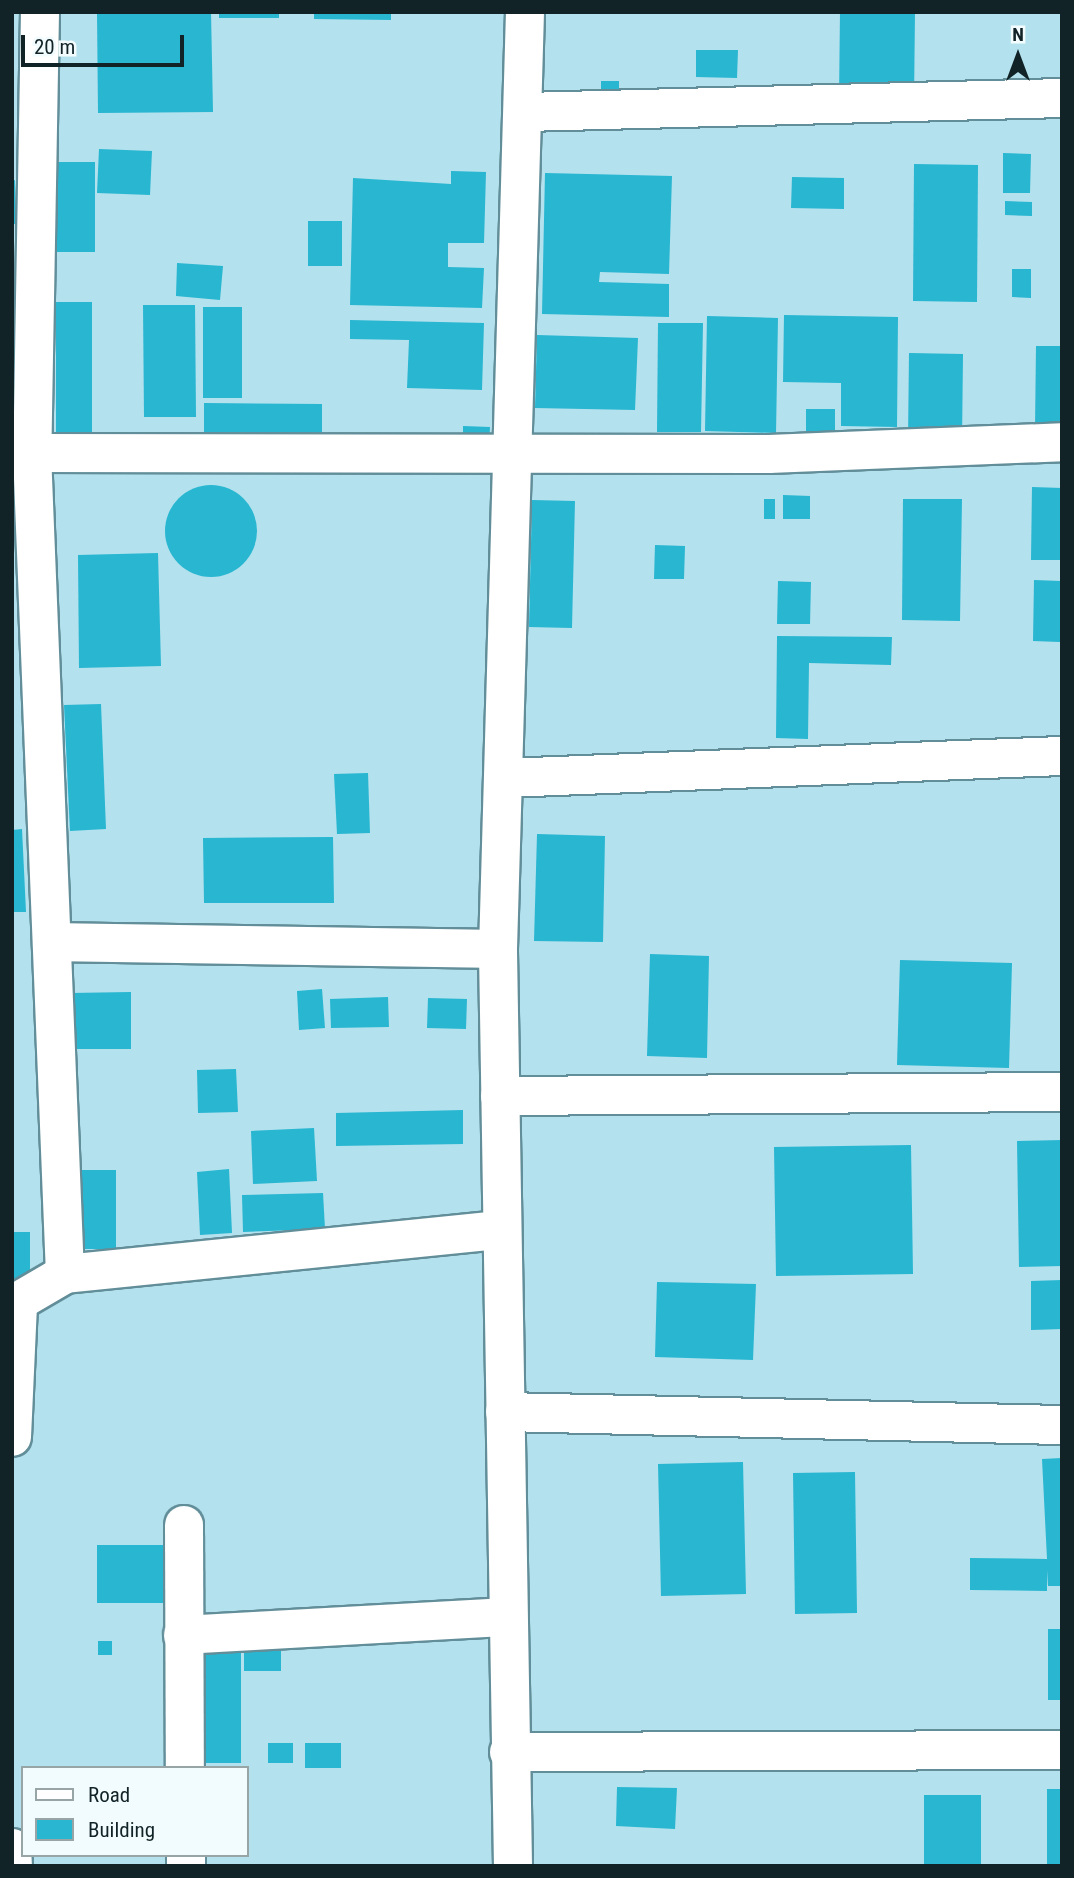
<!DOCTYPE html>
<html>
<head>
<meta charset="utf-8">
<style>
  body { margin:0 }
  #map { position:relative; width:1074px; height:1878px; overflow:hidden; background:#b3e1ed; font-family:"Roboto Condensed",sans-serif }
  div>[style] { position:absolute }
  .building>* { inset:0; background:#28b6d1 }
  .round { border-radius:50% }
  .roads { filter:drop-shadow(2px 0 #628e99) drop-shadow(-2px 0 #628e99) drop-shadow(0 2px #628e99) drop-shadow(0 -2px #628e99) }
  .minor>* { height:38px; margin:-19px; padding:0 19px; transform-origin:19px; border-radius:19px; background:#fff }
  span { translate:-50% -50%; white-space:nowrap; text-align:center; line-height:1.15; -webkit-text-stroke:6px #f2fbfd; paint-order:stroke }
  .frame { position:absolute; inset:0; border:14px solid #112327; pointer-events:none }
  .legend { position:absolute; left:21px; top:1766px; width:228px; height:91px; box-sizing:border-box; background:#f2fbfd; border:2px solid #98a5a7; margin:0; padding:9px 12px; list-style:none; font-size:21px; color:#112327 }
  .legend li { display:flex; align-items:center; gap:14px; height:35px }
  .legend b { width:35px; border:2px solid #98a5a7 }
  .north { position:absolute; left:983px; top:21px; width:70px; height:70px; -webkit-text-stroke:5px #f2fbfd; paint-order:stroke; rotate:0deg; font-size:19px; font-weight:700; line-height:28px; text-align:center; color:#112327 }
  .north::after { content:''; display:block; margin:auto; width:24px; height:32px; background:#112327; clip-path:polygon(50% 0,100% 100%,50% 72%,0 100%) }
  .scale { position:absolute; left:21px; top:35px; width:163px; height:32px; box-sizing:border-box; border:4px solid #112327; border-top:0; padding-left:9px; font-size:21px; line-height:24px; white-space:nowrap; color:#112327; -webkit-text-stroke:5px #f2fbfd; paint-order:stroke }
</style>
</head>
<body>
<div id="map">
  <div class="building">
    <i style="clip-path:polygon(211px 12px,213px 112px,98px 113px,97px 13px)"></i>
    <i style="clip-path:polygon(219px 12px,279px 12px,279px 18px,219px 18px)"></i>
    <i style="clip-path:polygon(314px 12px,391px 12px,391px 20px,314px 19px)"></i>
    <i style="clip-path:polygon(840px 12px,915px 12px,914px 100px,839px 99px)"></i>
    <i style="clip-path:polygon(696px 50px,738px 50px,737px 78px,696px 77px)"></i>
    <i style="clip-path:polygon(601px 81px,619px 81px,619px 93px,601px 93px)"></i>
    <i style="clip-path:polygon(99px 149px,152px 151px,150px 195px,97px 193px)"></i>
    <i style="clip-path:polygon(1003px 153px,1031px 154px,1030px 193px,1003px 193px)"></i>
    <i style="clip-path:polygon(54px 162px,95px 162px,95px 252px,54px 252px)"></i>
    <i style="clip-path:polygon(914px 164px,978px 165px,977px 302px,913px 301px)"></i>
    <i style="clip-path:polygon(451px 171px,486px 172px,484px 243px,448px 243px,448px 267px,484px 268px,482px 308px,350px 305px,353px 178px,451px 184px)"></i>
    <i style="clip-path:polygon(545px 173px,672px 176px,669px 274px,600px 272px,599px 282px,669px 284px,669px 317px,542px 314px)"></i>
    <i style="clip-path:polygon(792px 177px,844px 178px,844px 209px,791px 208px)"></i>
    <i style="clip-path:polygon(15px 180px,16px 224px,12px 224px,12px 181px)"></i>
    <i style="clip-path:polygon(1005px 201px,1032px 202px,1032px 216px,1005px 215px)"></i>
    <i style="clip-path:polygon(308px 221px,342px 221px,342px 266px,308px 266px)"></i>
    <i style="clip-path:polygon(177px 263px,223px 266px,220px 300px,176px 296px)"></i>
    <i style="clip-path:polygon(1012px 269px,1031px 269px,1031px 298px,1012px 297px)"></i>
    <i style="clip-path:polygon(56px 302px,92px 302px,92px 435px,56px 435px)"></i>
    <i style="clip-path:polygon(143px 305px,195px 305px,196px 417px,144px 417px)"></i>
    <i style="clip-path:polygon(203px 307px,242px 307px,242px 398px,203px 398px)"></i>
    <i style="clip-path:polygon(784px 315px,898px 317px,897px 427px,841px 426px,841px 383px,783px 382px)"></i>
    <i style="clip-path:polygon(707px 316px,778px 318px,776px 433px,705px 431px)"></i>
    <i style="clip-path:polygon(350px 320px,484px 323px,482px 390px,407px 388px,409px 340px,350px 339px)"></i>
    <i style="clip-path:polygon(658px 323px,703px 323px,701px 432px,657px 432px)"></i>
    <i style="clip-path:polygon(537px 335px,638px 338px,635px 410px,535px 408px)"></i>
    <i style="clip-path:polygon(1036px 346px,1062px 346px,1062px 430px,1035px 429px)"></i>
    <i style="clip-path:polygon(909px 353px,963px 354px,962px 441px,908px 440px)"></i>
    <i style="clip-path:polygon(204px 403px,322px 404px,322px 446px,204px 444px)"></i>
    <i style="clip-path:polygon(806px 409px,835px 409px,835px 446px,806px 445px)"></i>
    <i style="clip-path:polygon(463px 426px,490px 427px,489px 448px,463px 447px)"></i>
    <i class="round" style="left:165px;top:485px;width:92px;height:92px"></i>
    <i style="clip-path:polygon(1032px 487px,1062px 488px,1062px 560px,1031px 560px)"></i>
    <i style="clip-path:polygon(783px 495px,810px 496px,810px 519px,783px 519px)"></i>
    <i style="clip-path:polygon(764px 499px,775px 499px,775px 519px,764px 519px)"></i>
    <i style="clip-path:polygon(903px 499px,962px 499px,960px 621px,902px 620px)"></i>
    <i style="clip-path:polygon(532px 500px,575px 501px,572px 628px,529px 627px)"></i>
    <i style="clip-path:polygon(655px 545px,685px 546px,684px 579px,654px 579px)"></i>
    <i style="clip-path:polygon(158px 553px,161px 666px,79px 668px,78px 555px)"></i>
    <i style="clip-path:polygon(1034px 580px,1061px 581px,1060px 642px,1033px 641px)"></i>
    <i style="clip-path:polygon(778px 581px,811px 582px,810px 624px,777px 624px)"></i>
    <i style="clip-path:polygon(777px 636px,892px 637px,891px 665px,809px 663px,808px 739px,776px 738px)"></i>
    <i style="clip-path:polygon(101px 704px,106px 829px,70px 831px,64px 705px)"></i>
    <i style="clip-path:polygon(368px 773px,370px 833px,337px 834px,334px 774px)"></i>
    <i style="clip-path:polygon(22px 829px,26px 912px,12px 912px,12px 830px)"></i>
    <i style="clip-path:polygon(537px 834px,605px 836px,603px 942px,534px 941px)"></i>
    <i style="clip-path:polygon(333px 837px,334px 903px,204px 903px,203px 838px)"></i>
    <i style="clip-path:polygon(650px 954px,709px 956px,707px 1058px,647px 1056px)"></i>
    <i style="clip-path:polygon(900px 960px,1012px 963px,1009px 1068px,897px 1065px)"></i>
    <i style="clip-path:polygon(322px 989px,325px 1028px,299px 1030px,297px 991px)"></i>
    <i style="clip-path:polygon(131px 992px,131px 1049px,71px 1049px,70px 993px)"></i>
    <i style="clip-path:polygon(388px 997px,389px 1027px,331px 1028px,330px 999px)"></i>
    <i style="clip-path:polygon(428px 998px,467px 999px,466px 1029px,427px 1028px)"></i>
    <i style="clip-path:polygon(236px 1069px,238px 1112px,198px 1113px,197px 1070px)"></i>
    <i style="clip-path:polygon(463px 1110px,463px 1144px,336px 1146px,336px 1113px)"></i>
    <i style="clip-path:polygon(314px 1128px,317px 1181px,253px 1184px,251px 1131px)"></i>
    <i style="clip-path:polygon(1062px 1140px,1062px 1266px,1019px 1267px,1017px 1141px)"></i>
    <i style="clip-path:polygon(911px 1145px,913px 1274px,776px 1276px,774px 1147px)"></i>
    <i style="clip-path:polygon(229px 1169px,232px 1233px,200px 1235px,197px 1172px)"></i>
    <i style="clip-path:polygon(76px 1170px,116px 1170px,116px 1249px,76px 1249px)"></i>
    <i style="clip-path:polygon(323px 1193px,325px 1229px,243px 1232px,242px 1195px)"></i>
    <i style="clip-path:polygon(12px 1232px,30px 1232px,30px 1285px,12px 1285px)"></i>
    <i style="clip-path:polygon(1062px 1280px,1062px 1329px,1031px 1330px,1031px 1281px)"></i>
    <i style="clip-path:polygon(657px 1282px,756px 1284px,753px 1360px,655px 1357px)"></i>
    <i style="clip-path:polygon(1062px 1458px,1062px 1586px,1048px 1586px,1047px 1570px,1047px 1591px,970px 1590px,970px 1558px,1047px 1559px,1042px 1459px)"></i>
    <i style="clip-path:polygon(743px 1462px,746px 1594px,661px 1596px,658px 1464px)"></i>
    <i style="clip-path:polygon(855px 1472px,857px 1613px,795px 1614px,793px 1473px)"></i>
    <i style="clip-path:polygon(97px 1545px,164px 1545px,164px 1603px,97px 1603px)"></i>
    <i style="clip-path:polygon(1048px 1629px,1062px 1629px,1062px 1700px,1048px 1700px)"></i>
    <i style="clip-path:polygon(244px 1640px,281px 1640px,281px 1671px,244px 1671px)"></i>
    <i style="clip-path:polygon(98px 1641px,112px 1641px,112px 1655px,98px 1655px)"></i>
    <i style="clip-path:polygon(205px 1652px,241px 1652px,241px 1763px,205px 1763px)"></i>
    <i style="clip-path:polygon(268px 1743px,293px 1743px,293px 1763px,268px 1763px)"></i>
    <i style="clip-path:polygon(305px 1743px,341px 1743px,341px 1768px,305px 1768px)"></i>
    <i style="clip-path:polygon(617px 1787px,677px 1788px,675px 1829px,616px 1826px)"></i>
    <i style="clip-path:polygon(1047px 1789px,1062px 1789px,1062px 1866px,1047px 1866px)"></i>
    <i style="clip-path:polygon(924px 1795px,981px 1795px,981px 1866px,924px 1866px)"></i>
  </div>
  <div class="roads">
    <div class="minor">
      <i style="left:40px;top:12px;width:441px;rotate:91deg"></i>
      <i style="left:32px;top:453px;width:822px;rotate:87.7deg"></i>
      <i style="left:525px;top:112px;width:537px;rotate:-1.49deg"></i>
      <i style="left:32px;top:453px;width:737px;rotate:0.08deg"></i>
      <i style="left:769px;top:454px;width:293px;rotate:-2.3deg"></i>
      <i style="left:506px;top:778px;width:556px;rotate:-2.27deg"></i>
      <i style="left:52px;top:942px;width:446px;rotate:0.9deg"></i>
      <i style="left:500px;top:1096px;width:562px;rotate:-0.41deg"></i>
      <i style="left:12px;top:1305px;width:61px;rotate:-30.3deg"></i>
      <i style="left:65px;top:1274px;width:438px;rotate:-5.8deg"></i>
      <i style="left:505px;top:1412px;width:557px;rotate:1.34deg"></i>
      <i style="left:12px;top:1437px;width:132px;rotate:-87.4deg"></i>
      <i style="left:184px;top:1525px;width:243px;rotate:89.8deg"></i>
      <i style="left:183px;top:1635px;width:324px;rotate:-3.2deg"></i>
      <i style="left:509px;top:1752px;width:553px;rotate:-0.21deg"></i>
      <i style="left:12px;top:1848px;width:18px;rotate:87deg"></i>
      <i style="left:186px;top:1855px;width:11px;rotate:90deg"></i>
      <i style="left:513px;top:1866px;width:917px;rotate:-90.94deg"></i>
      <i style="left:498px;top:949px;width:937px;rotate:-88.35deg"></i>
    </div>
  </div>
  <div class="frame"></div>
  <ul class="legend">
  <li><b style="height:9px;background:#fff"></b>Road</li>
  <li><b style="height:19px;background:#28b6d1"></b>Building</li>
  </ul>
  <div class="north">N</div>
  <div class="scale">20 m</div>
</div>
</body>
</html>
